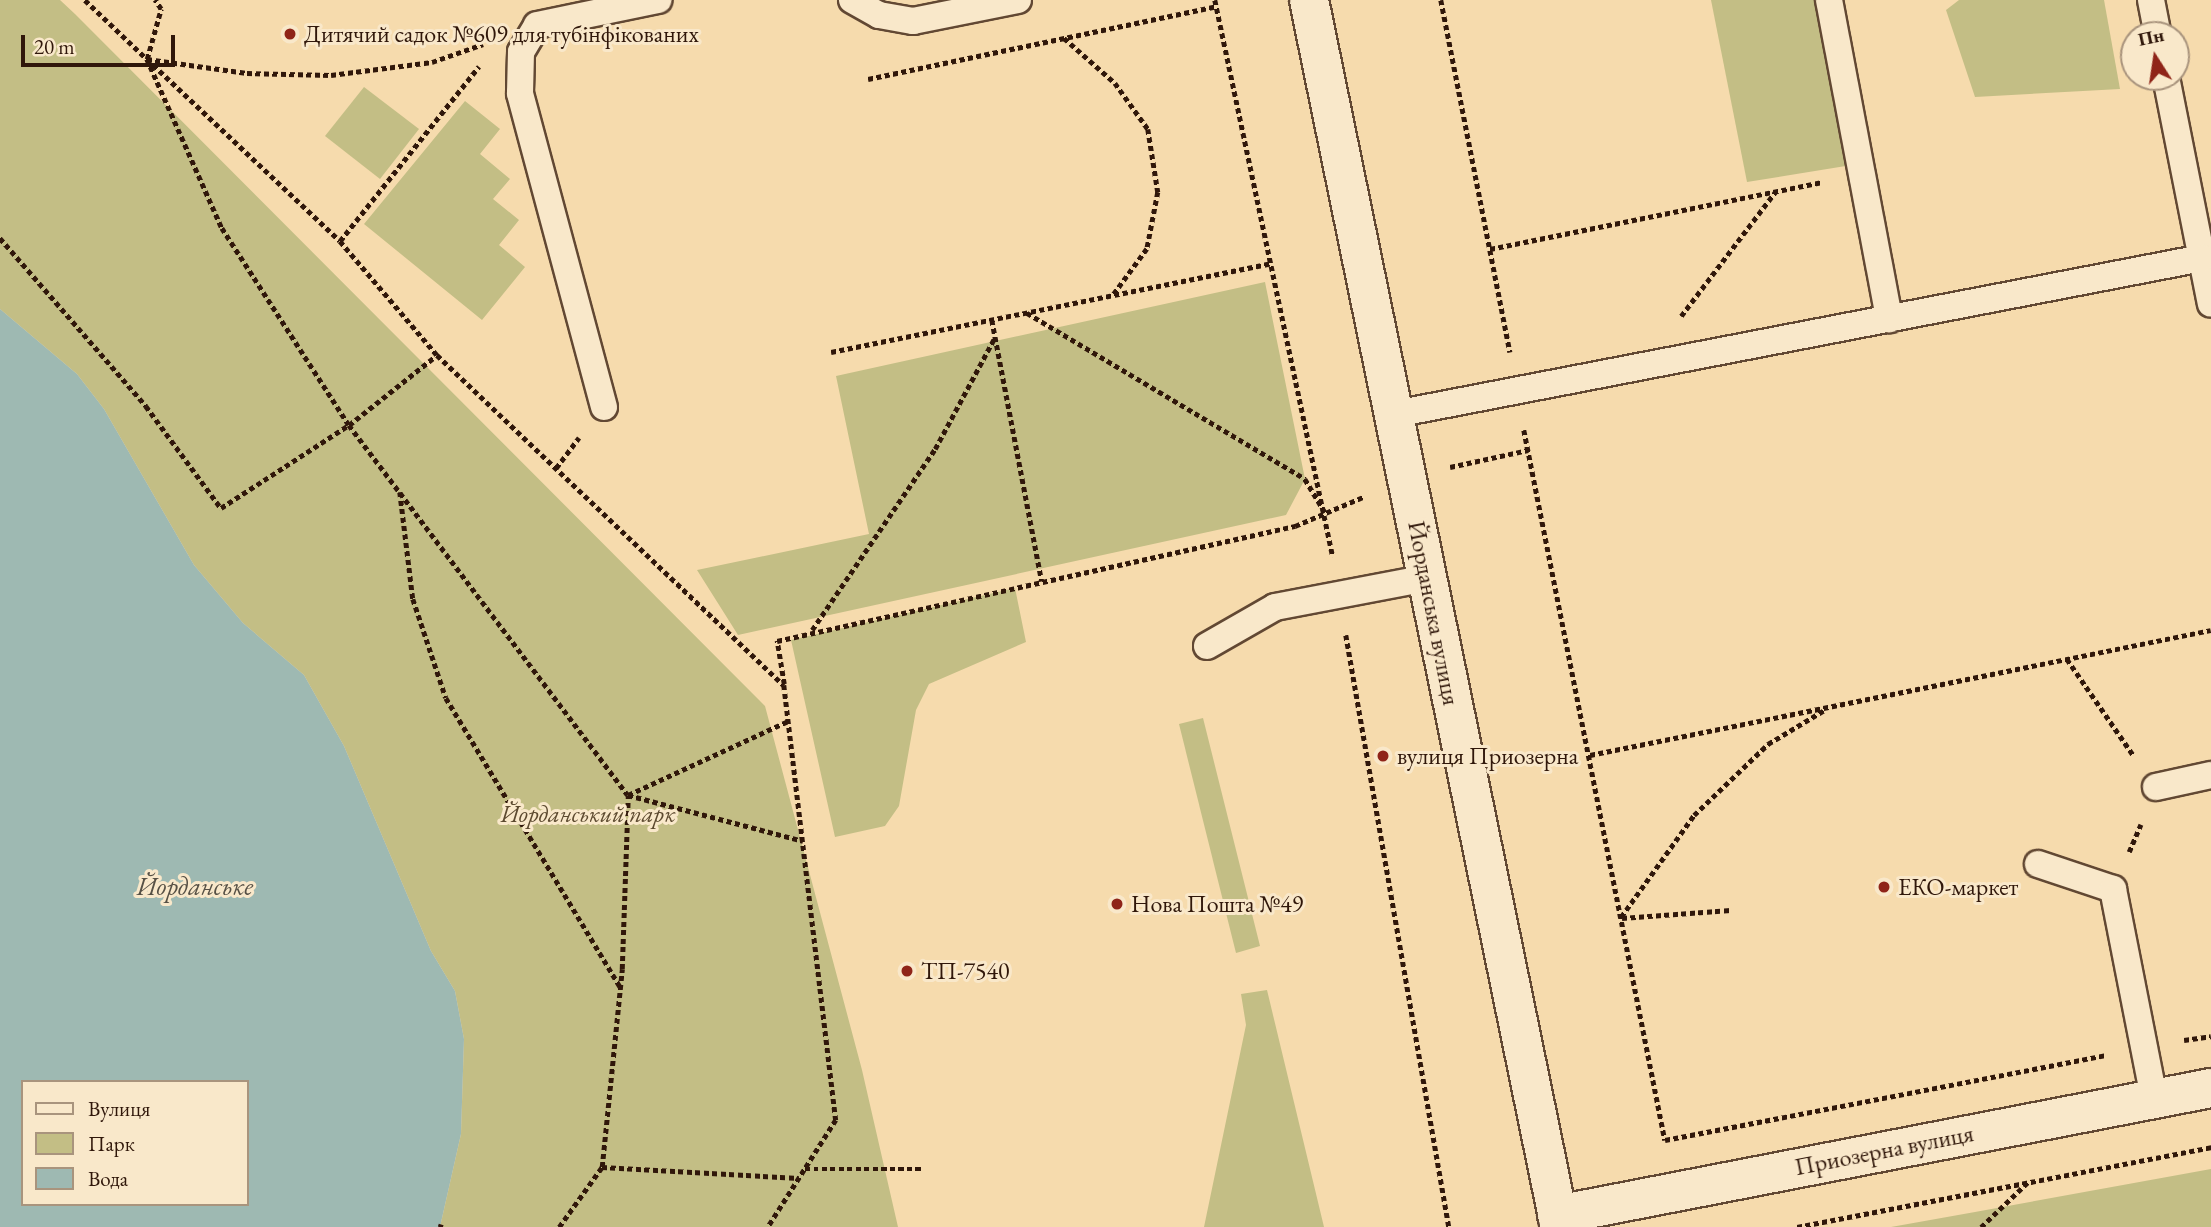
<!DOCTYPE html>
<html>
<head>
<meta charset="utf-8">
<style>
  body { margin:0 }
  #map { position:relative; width:2211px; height:1227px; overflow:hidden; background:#f6dbad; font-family:"EB Garamond",serif }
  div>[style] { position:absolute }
  .green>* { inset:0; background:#c3be85 }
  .water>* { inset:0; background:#9eb9b2 }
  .path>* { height:4.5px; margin-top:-2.25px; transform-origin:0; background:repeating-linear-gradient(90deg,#30170a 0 5px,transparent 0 8.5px) }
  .roads { filter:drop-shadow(2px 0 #624833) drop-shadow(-2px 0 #624833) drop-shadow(0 2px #624833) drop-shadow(0 -2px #624833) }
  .service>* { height:26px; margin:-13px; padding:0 13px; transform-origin:13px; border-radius:13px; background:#f9e8ca }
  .minor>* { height:38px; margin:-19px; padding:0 19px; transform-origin:19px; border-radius:19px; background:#f9e8ca }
  .secondary>* { height:38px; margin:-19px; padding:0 19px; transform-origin:19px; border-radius:19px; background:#f9e8ca }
  .dots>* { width:19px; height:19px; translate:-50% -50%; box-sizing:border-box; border:4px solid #f9e8ca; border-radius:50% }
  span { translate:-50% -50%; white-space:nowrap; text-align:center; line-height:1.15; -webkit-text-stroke:6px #f9e8ca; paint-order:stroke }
  .poi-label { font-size:24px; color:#30170a }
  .left { translate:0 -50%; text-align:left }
  .street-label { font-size:24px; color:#30170a }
  .park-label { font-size:24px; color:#5c492f; font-style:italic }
  .water-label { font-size:26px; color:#565045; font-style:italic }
  .legend { position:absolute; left:21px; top:1080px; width:228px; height:126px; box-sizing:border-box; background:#f9e8ca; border:2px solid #a9947d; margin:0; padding:9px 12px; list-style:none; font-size:21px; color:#30170a }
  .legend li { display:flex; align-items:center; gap:14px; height:35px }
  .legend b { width:35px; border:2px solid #a9947d }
  .north { position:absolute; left:2120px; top:21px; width:70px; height:70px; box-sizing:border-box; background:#f9e8ca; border:2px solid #a9947d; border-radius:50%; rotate:348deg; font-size:19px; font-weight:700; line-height:28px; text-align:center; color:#30170a }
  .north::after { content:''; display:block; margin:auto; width:24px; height:32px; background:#8f2418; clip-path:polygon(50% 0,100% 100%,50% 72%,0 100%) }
  .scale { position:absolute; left:21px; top:35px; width:154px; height:32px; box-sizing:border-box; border:4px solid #30170a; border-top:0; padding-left:9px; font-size:21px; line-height:24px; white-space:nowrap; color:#30170a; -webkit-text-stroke:5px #f9e8ca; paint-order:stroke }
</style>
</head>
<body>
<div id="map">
  <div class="green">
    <i style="clip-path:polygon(0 0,60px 0,75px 14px,765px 706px,862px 1070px,898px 1227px,440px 1227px,461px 1134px,464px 1039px,455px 991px,431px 951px,344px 746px,304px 675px,243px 623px,194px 565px,104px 409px,77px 374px,0 309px)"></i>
    <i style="clip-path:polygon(1711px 0,1821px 0,1858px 164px,1747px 182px)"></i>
    <i style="clip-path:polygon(1959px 0,2104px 0,2120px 89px,1975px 97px,1946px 10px)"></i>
    <i style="clip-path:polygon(364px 87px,419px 129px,380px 179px,325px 136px)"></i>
    <i style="clip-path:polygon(465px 101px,500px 129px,480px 154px,510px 179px,493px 199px,519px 220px,499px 245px,525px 267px,482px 320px,364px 224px)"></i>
    <i style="clip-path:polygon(1265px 282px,1305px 479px,1286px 515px,738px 635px,697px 570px,869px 534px,836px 376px)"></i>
    <i style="clip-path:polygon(1015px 588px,1026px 642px,929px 684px,916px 710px,899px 806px,885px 826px,835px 837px,791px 640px)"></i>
    <i style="clip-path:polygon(1203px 718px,1260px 946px,1236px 953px,1179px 724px)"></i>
    <i style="clip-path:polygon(1267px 990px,1324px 1227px,1204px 1227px,1246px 1025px,1241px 994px)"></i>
    <i style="clip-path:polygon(2211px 1169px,2211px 1227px,1891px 1227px,1975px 1212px)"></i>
  </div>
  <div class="water">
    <i style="clip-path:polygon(evenodd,0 309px,77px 374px,104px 409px,194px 565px,243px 623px,304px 675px,344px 746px,431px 951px,455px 991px,464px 1039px,461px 1134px,440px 1227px,0 1227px,0 309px,23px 1082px,247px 1082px,247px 1204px,23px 1204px,23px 1082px)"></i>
  </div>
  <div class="path">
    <i style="left:85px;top:0;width:86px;rotate:43.6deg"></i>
    <i style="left:147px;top:59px;width:185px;rotate:66.1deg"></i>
    <i style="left:222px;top:228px;width:234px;rotate:57.2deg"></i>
    <i style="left:349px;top:425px;width:463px;rotate:53deg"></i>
    <i style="left:628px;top:795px;width:181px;rotate:14.7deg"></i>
    <i style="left:1215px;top:0;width:569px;rotate:78.04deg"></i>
    <i style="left:1441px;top:0;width:359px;rotate:78.9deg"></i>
    <i style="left:1064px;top:38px;width:68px;rotate:41.4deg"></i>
    <i style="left:1115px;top:83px;width:57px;rotate:54.3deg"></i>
    <i style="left:1148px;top:129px;width:64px;rotate:81deg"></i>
    <i style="left:1158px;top:192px;width:58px;rotate:100.9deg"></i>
    <i style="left:1147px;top:249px;width:56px;rotate:126.3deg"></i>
    <i style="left:147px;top:59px;width:265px;rotate:43.3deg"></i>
    <i style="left:340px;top:241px;width:150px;rotate:49.6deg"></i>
    <i style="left:437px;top:355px;width:479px;rotate:43.6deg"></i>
    <i style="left:784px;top:685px;width:438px;rotate:83.2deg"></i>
    <i style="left:836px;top:1120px;width:127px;rotate:122.4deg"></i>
    <i style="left:147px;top:59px;width:101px;rotate:8deg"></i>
    <i style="left:247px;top:73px;width:84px;rotate:1.4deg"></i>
    <i style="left:331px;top:75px;width:102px;rotate:-7.3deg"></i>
    <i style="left:432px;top:62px;width:54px;rotate:-19.4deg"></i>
    <i style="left:147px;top:59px;width:52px;rotate:-74.4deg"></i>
    <i style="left:161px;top:9px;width:11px;rotate:-124deg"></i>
    <i style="left:868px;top:79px;width:356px;rotate:-11.8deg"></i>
    <i style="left:0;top:238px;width:223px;rotate:49deg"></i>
    <i style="left:146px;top:406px;width:127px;rotate:53.7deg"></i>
    <i style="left:221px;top:508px;width:153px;rotate:-33deg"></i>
    <i style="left:349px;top:425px;width:112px;rotate:-38.5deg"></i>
    <i style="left:340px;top:241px;width:223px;rotate:-51.5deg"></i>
    <i style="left:1490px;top:249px;width:339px;rotate:-11.4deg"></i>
    <i style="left:1027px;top:313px;width:324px;rotate:30.8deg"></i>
    <i style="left:1305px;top:479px;width:39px;rotate:59deg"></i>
    <i style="left:1681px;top:316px;width:156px;rotate:-52.8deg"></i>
    <i style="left:992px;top:320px;width:266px;rotate:79.2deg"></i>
    <i style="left:831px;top:352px;width:450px;rotate:-11.4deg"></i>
    <i style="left:1524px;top:430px;width:724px;rotate:78.77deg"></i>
    <i style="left:1665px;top:1140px;width:450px;rotate:-10.9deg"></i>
    <i style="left:1450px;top:467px;width:80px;rotate:-12.3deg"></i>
    <i style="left:556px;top:468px;width:38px;rotate:-53deg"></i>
    <i style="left:400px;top:492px;width:108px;rotate:83.1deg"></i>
    <i style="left:413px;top:599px;width:104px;rotate:71.6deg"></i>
    <i style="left:446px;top:698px;width:337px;rotate:58.9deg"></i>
    <i style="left:812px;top:630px;width:219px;rotate:-55.8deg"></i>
    <i style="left:935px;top:449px;width:127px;rotate:-61.8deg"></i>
    <i style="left:1346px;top:635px;width:601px;rotate:80.13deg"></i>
    <i style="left:2067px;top:659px;width:118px;rotate:55.4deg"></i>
    <i style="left:784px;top:684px;width:44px;rotate:-99.2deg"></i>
    <i style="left:777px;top:641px;width:531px;rotate:-12.52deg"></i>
    <i style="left:1295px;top:526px;width:74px;rotate:-23.1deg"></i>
    <i style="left:1590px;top:755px;width:633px;rotate:-11.38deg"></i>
    <i style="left:628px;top:795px;width:176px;rotate:-24.8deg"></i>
    <i style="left:2129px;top:852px;width:30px;rotate:-67deg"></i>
    <i style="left:1621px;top:917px;width:125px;rotate:-54.4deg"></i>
    <i style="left:1694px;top:815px;width:103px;rotate:-43.8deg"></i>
    <i style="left:1768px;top:744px;width:68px;rotate:-31.1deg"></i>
    <i style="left:1622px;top:918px;width:109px;rotate:-4.2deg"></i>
    <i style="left:2184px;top:1040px;width:27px;rotate:-8deg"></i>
    <i style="left:602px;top:1167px;width:197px;rotate:3.2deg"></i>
    <i style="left:805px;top:1169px;width:116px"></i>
    <i style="left:440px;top:1227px;width:3px;rotate:-72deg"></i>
    <i style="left:559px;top:1227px;width:74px;rotate:-54.4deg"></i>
    <i style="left:602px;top:1167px;width:199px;rotate:-84.2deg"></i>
    <i style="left:622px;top:969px;width:174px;rotate:-88deg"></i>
    <i style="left:1797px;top:1227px;width:422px;rotate:-10.9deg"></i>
    <i style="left:1981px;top:1227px;width:65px;rotate:-43.8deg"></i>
  </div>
  <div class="roads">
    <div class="service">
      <i style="left:852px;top:0;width:31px;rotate:29deg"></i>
      <i style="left:879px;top:15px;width:35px;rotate:10deg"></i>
      <i style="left:913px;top:21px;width:107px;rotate:-11.3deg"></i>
      <i style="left:1829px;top:0;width:325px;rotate:79.3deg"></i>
      <i style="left:2151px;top:0;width:36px;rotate:79deg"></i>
      <i style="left:2166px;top:77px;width:231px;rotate:78.8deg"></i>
      <i style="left:604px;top:407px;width:325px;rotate:-105deg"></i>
      <i style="left:520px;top:93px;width:41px;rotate:-88.6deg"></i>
      <i style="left:521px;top:52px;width:31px;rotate:-59deg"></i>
      <i style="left:537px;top:25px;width:124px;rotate:-11.7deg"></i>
      <i style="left:1395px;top:414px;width:822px;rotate:-10.94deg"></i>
      <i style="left:1207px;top:646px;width:78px;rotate:-29.8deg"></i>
      <i style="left:1275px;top:607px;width:155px;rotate:-10.8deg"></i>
      <i style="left:2156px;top:787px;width:56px;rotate:-12.3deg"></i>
      <i style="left:2038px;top:864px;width:79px;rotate:18.4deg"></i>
      <i style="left:2113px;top:889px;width:213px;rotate:78.9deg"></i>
    </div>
    <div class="minor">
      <i style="left:1557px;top:1215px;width:666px;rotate:-10.99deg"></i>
    </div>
    <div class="secondary">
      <i style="left:1309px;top:0;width:1252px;rotate:78.44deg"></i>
    </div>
  </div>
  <div class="dots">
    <i style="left:290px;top:34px;background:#8f2418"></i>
    <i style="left:1383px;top:756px;background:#8f2418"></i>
    <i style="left:1884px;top:887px;background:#8f2418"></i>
    <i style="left:1117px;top:904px;background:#8f2418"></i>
    <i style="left:907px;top:971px;background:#8f2418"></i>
  </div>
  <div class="poi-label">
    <span class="left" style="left:304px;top:34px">Дитячий садок №609 для тубінфікованих</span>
    <span class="left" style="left:1397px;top:756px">вулиця Приозерна</span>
    <span class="left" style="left:1898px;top:887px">ЕКО-маркет</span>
    <span class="left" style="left:1131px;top:904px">Нова Пошта №49</span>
    <span class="left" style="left:921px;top:971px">ТП-7540</span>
  </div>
  <div class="street-label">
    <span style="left:1434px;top:613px;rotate:79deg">Йорданська вулиця</span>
    <span style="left:1884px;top:1150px;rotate:-11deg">Приозерна вулиця</span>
  </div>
  <div class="park-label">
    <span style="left:588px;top:814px">Йорданський парк</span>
  </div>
  <div class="water-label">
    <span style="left:195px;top:887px">Йорданське</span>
  </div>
  <ul class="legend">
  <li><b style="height:9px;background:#f9e8ca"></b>Вулиця</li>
  <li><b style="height:19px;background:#c3be85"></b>Парк</li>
  <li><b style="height:19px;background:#9eb9b2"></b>Вода</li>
  </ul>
  <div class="north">Пн</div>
  <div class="scale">20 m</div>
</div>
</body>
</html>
